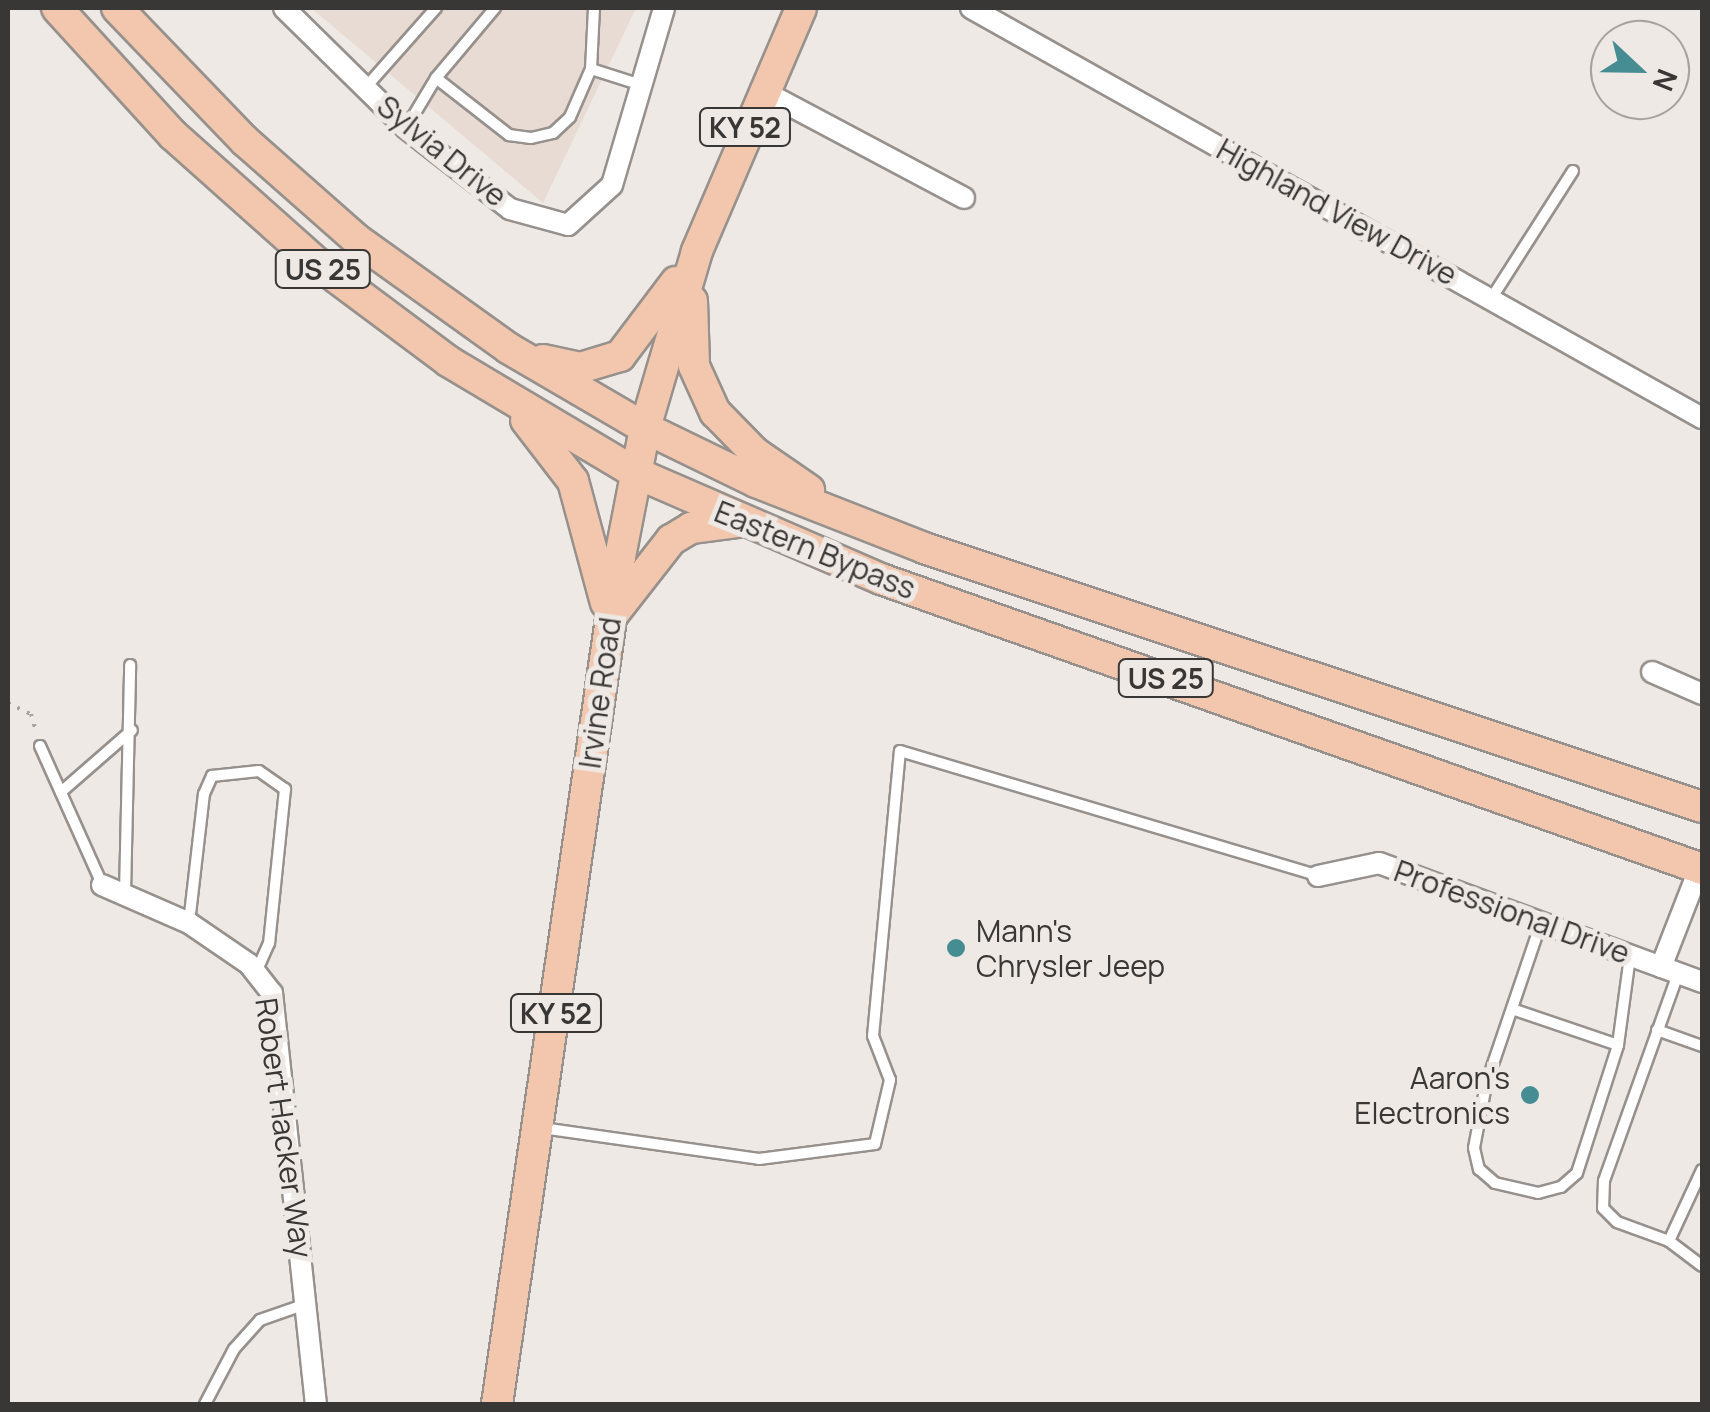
<!DOCTYPE html>
<html>
<head>
<meta charset="utf-8">
<style>
  body { margin:0 }
  #map { position:relative; width:1710px; height:1412px; overflow:hidden; background:#efe9e5; font-family:Manrope,sans-serif }
  div>[style] { position:absolute }
  .built>* { inset:0; background:#e8dbd4 }
  .path>* { height:4px; margin-top:-2px; transform-origin:0; background:repeating-linear-gradient(90deg,#a7a29f 0 2.5px,transparent 0 10.5px) }
  .roads { filter:drop-shadow(2px 0 #97918d) drop-shadow(-2px 0 #97918d) drop-shadow(0 2px #97918d) drop-shadow(0 -2px #97918d) }
  .lane>* { height:10px; margin:-5px; padding:0 5px; transform-origin:5px; border-radius:5px; background:#fff }
  .street>* { height:20px; margin:-10px; padding:0 10px; transform-origin:10px; border-radius:10px; background:#fff }
  .primary>* { height:30px; margin:-15px; padding:0 15px; transform-origin:15px; border-radius:15px; background:#f2c7ad }
  .dots>* { width:28px; height:28px; translate:-50% -50%; box-sizing:border-box; border:5px solid #efe9e5; border-radius:50% }
  span { translate:-50% -50%; white-space:nowrap; text-align:center; line-height:1.15; -webkit-text-stroke:10px #efe9e5; paint-order:stroke }
  .shield-label span { padding:2px 8px; background:#efe9e5; border:2px solid; border-radius:8px; -webkit-text-stroke-width:0 }
  .shield-label { font-size:28px; color:#393735; font-weight:700 }
  .street-label { font-size:30px; color:#393735 }
  .poi-label { font-size:30px; color:#393735 }
  .left { translate:0 -50%; text-align:left }
  .right { translate:-100% -50%; text-align:right }
  .frame { position:absolute; inset:0; border:10px solid #393735; pointer-events:none }
  .north { position:absolute; left:1590px; top:20px; width:100px; height:100px; box-sizing:border-box; background:#efe9e5; border:2px solid #a6a29f; border-radius:50%; rotate:112deg; font-size:28px; font-weight:700; line-height:40px; text-align:center; color:#393735 }
  .north::after { content:''; display:block; margin:auto; width:35px; height:45px; background:#458d93; clip-path:polygon(50% 0,100% 100%,50% 72%,0 100%) }
</style>
</head>
<body>
<div id="map">
  <div class="built">
    <i style="clip-path:polygon(311px 8px,636px 8px,543px 203px)"></i>
  </div>
  <div class="path">
    <i style="left:8px;top:703px;width:25px;rotate:26deg"></i>
    <i style="left:31px;top:714px;width:19px;rotate:74deg"></i>
  </div>
  <div class="roads">
    <div class="lane">
      <i style="left:594px;top:8px;width:61px;rotate:92.8deg"></i>
      <i style="left:591px;top:69px;width:52px;rotate:17.7deg"></i>
      <i style="left:436px;top:78px;width:93px;rotate:38deg"></i>
      <i style="left:509px;top:135px;width:22px;rotate:8deg"></i>
      <i style="left:531px;top:138px;width:23px;rotate:-13deg"></i>
      <i style="left:553px;top:133px;width:23px;rotate:-43deg"></i>
      <i style="left:570px;top:117px;width:52px;rotate:-66.4deg"></i>
      <i style="left:366px;top:87px;width:106px;rotate:-48.5deg"></i>
      <i style="left:406px;top:128px;width:58px;rotate:-59deg"></i>
      <i style="left:436px;top:78px;width:92px;rotate:-49.9deg"></i>
      <i style="left:1491px;top:299px;width:152px;rotate:-57.4deg"></i>
      <i style="left:40px;top:746px;width:151px;rotate:65.8deg"></i>
      <i style="left:61px;top:792px;width:94px;rotate:-41.1deg"></i>
      <i style="left:125px;top:894px;width:229px;rotate:-88.7deg"></i>
      <i style="left:189px;top:923px;width:130px;rotate:-83.4deg"></i>
      <i style="left:204px;top:794px;width:20px;rotate:-66deg"></i>
      <i style="left:212px;top:776px;width:47px;rotate:-6.1deg"></i>
      <i style="left:259px;top:771px;width:32px;rotate:35deg"></i>
      <i style="left:285px;top:789px;width:155px;rotate:95.9deg"></i>
      <i style="left:269px;top:943px;width:32px;rotate:114deg"></i>
      <i style="left:1541px;top:923px;width:171px;rotate:108.8deg"></i>
      <i style="left:1486px;top:1085px;width:64px;rotate:100.8deg"></i>
      <i style="left:1474px;top:1148px;width:22px;rotate:77deg"></i>
      <i style="left:1479px;top:1169px;width:21px;rotate:41deg"></i>
      <i style="left:1495px;top:1183px;width:44px;rotate:13.1deg"></i>
      <i style="left:1538px;top:1193px;width:24px;rotate:-15deg"></i>
      <i style="left:1561px;top:1187px;width:21px;rotate:-41deg"></i>
      <i style="left:1577px;top:1173px;width:134px;rotate:-72.2deg"></i>
      <i style="left:1618px;top:1045px;width:90px;rotate:-82.3deg"></i>
      <i style="left:1678px;top:974px;width:220px;rotate:109.7deg"></i>
      <i style="left:1604px;top:1181px;width:27px;rotate:92deg"></i>
      <i style="left:1603px;top:1208px;width:20px;rotate:45deg"></i>
      <i style="left:1617px;top:1222px;width:55px;rotate:20.1deg"></i>
      <i style="left:1669px;top:1241px;width:78px;rotate:-65.1deg"></i>
      <i style="left:1512px;top:1009px;width:112px;rotate:18.8deg"></i>
      <i style="left:1657px;top:1030px;width:48px;rotate:19.6deg"></i>
      <i style="left:542px;top:1128px;width:219px;rotate:8.1deg"></i>
      <i style="left:759px;top:1159px;width:117px;rotate:-7.4deg"></i>
      <i style="left:875px;top:1144px;width:66px;rotate:-76.8deg"></i>
      <i style="left:890px;top:1080px;width:47px;rotate:-111.1deg"></i>
      <i style="left:873px;top:1036px;width:286px;rotate:-84.6deg"></i>
      <i style="left:900px;top:751px;width:436px;rotate:16.6deg"></i>
      <i style="left:1669px;top:1241px;width:41px;rotate:37.1deg"></i>
      <i style="left:205px;top:1404px;width:62px;rotate:-62.2deg"></i>
      <i style="left:234px;top:1349px;width:39px;rotate:-48deg"></i>
      <i style="left:260px;top:1320px;width:49px;rotate:-19.2deg"></i>
    </div>
    <div class="street">
      <i style="left:284px;top:8px;width:171px;rotate:44.5deg"></i>
      <i style="left:406px;top:128px;width:132px;rotate:37.9deg"></i>
      <i style="left:510px;top:209px;width:60px;rotate:15.4deg"></i>
      <i style="left:568px;top:225px;width:59px;rotate:-42.3deg"></i>
      <i style="left:612px;top:185px;width:184px;rotate:-73.6deg"></i>
      <i style="left:971px;top:8px;width:838px;rotate:29.29deg"></i>
      <i style="left:761px;top:90px;width:230px;rotate:28deg"></i>
      <i style="left:1652px;top:672px;width:55px;rotate:23.7deg"></i>
      <i style="left:1318px;top:876px;width:62px;rotate:-12deg"></i>
      <i style="left:1379px;top:863px;width:344px;rotate:20.2deg"></i>
      <i style="left:102px;top:885px;width:95px;rotate:23.6deg"></i>
      <i style="left:189px;top:923px;width:73px;rotate:34.3deg"></i>
      <i style="left:249px;top:964px;width:37px;rotate:52deg"></i>
      <i style="left:272px;top:993px;width:413px;rotate:83.9deg"></i>
      <i style="left:1661px;top:967px;width:113px;rotate:-68.7deg"></i>
    </div>
    <div class="primary">
      <i style="left:57px;top:8px;width:172px;rotate:47.6deg"></i>
      <i style="left:173px;top:135px;width:194px;rotate:41.7deg"></i>
      <i style="left:318px;top:264px;width:162px;rotate:36.7deg"></i>
      <i style="left:448px;top:361px;width:219px;rotate:30.8deg"></i>
      <i style="left:636px;top:473px;width:267px;rotate:23.4deg"></i>
      <i style="left:881px;top:579px;width:871px;rotate:19.45deg"></i>
      <i style="left:117px;top:8px;width:185px;rotate:46.1deg"></i>
      <i style="left:245px;top:141px;width:148px;rotate:41.4deg"></i>
      <i style="left:356px;top:239px;width:187px;rotate:35.6deg"></i>
      <i style="left:508px;top:348px;width:159px;rotate:30.3deg"></i>
      <i style="left:645px;top:428px;width:123px;rotate:25.9deg"></i>
      <i style="left:756px;top:482px;width:180px;rotate:21.4deg"></i>
      <i style="left:924px;top:548px;width:820px;rotate:18.41deg"></i>
      <i style="left:692px;top:301px;width:65px;rotate:88.2deg"></i>
      <i style="left:694px;top:366px;width:51px;rotate:65.5deg"></i>
      <i style="left:715px;top:412px;width:56px;rotate:45.7deg"></i>
      <i style="left:754px;top:452px;width:67px;rotate:34.6deg"></i>
      <i style="left:543px;top:360px;width:38px;rotate:12deg"></i>
      <i style="left:580px;top:368px;width:42px;rotate:-16.7deg"></i>
      <i style="left:620px;top:356px;width:93px;rotate:-52.9deg"></i>
      <i style="left:526px;top:420px;width:77px;rotate:52.4deg"></i>
      <i style="left:573px;top:481px;width:126px;rotate:74.9deg"></i>
      <i style="left:614px;top:613px;width:93px;rotate:-52deg"></i>
      <i style="left:671px;top:540px;width:23px;rotate:-31deg"></i>
      <i style="left:691px;top:528px;width:46px;rotate:-7.4deg"></i>
      <i style="left:497px;top:1404px;width:856px;rotate:-81.74deg"></i>
      <i style="left:620px;top:557px;width:131px;rotate:-79deg"></i>
      <i style="left:645px;top:428px;width:184px;rotate:-73.6deg"></i>
      <i style="left:697px;top:251px;width:264px;rotate:-66.8deg"></i>
    </div>
  </div>
  <div class="dots">
    <i style="left:956px;top:948px;background:#458d93"></i>
    <i style="left:1530px;top:1095px;background:#458d93"></i>
  </div>
  <div class="shield-label">
    <span style="left:745px;top:127px">KY 52</span>
    <span style="left:323px;top:269px">US 25</span>
    <span style="left:1166px;top:678px">US 25</span>
    <span style="left:556px;top:1013px">KY 52</span>
  </div>
  <div class="street-label">
    <span style="left:442px;top:151px;rotate:39deg">Sylvia Drive</span>
    <span style="left:1337px;top:212px;rotate:29deg">Highland View Drive</span>
    <span style="left:815px;top:550px;rotate:22deg">Eastern Bypass</span>
    <span style="left:600px;top:693px;rotate:-82deg">Irvine Road</span>
    <span style="left:1512px;top:912px;rotate:20deg">Professional Drive</span>
    <span style="left:284px;top:1128px;rotate:82deg">Robert Hacker Way</span>
  </div>
  <div class="poi-label">
    <span class="left" style="left:976px;top:948px">Mann's<br>Chrysler Jeep</span>
    <span class="right" style="left:1510px;top:1095px">Aaron's<br>Electronics</span>
  </div>
  <div class="frame"></div>
  <div class="north">N</div>
</div>
</body>
</html>
